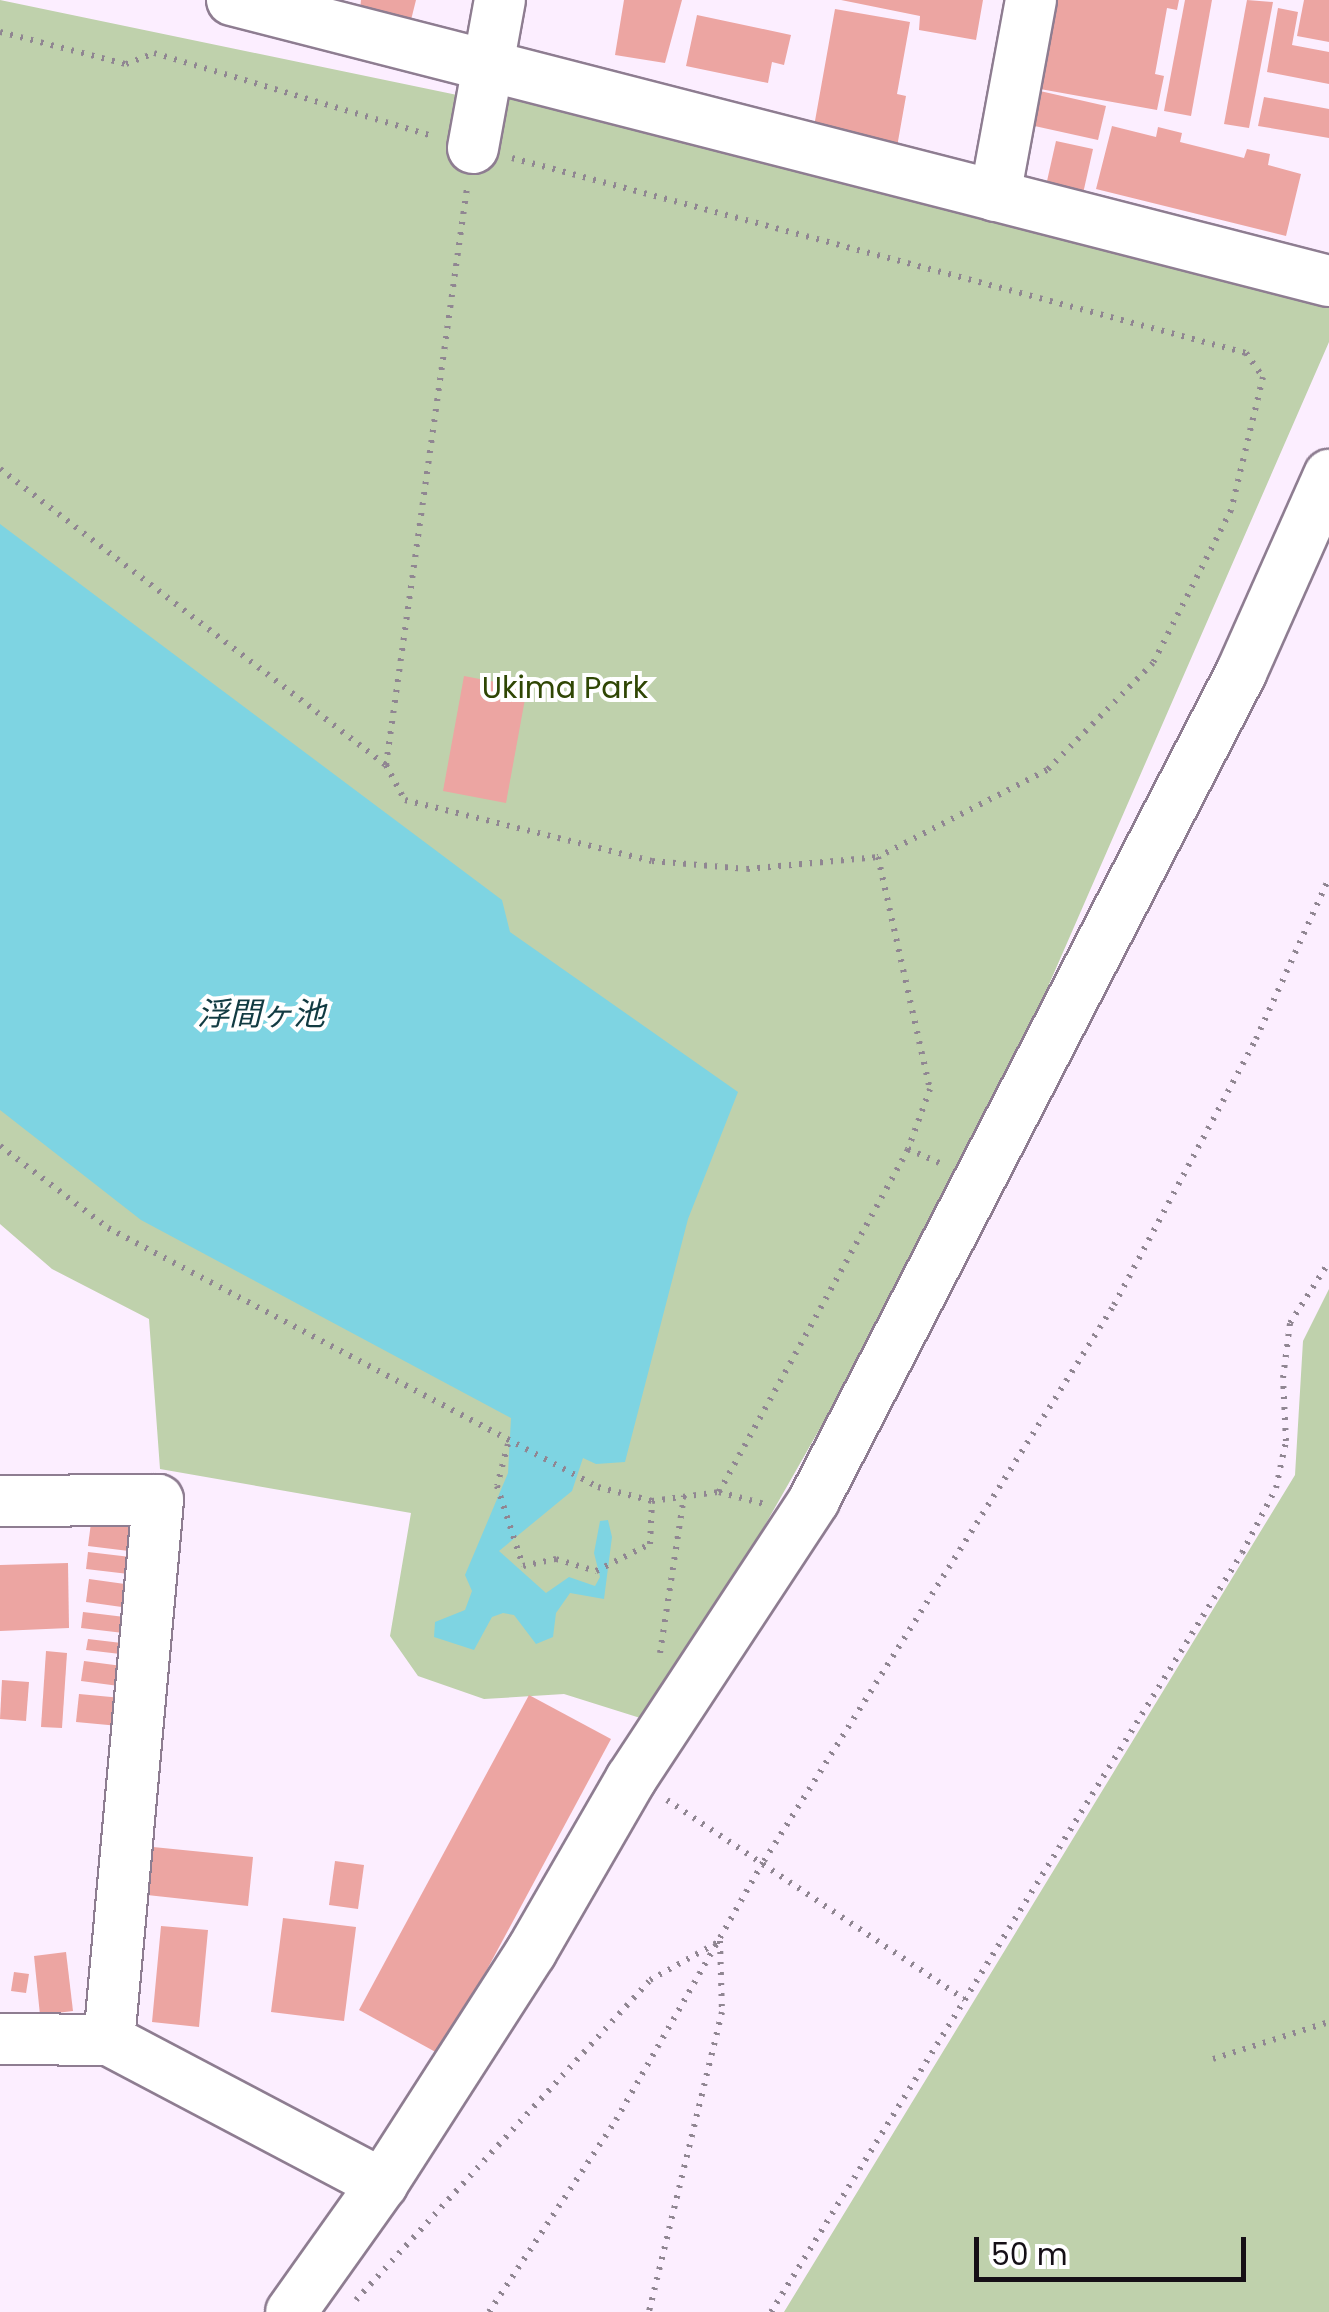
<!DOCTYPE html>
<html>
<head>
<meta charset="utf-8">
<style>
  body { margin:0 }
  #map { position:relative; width:1329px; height:2312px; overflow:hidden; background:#fceeff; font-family:Poppins,"Noto Sans JP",sans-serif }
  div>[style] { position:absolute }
  .green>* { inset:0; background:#bfd1ac }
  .water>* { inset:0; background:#7ed4e2 }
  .building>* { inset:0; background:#eca5a2 }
  .path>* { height:6px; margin-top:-3px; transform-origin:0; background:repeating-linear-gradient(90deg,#908692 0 2.5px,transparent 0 10.5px) }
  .roads { filter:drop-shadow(2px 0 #8e7d91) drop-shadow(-2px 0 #8e7d91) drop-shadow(0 2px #8e7d91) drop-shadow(0 -2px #8e7d91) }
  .minor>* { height:50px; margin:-25px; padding:0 25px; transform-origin:25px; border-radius:25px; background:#fff }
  span { translate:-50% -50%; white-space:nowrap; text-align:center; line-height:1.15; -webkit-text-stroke:8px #fff; paint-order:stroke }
  .park-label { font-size:30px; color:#2f4604 }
  .water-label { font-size:32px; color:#123b42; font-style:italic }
  .scale { position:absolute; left:974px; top:2237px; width:272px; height:45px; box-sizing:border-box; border:5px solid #150f16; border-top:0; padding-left:12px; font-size:30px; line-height:35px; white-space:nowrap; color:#150f16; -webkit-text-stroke:8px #fff; paint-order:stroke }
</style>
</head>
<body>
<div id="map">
  <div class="green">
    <i style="clip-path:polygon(0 0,462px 96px,529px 98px,1329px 305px,1329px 342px,972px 1161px,653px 1722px,564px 1694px,484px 1699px,418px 1676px,390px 1636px,411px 1513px,160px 1469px,149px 1319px,52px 1269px,0 1224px)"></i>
    <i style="clip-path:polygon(1329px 1289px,1329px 2312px,784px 2312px,1295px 1475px,1303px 1341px)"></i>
  </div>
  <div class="water">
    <i style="clip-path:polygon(0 524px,502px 900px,510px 932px,738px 1092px,688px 1219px,625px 1462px,596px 1464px,583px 1458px,572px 1491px,499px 1551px,546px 1593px,569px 1577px,595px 1586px,600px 1577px,594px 1553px,600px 1521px,608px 1520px,612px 1537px,604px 1599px,570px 1593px,556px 1613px,553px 1637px,536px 1644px,514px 1615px,503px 1613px,492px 1617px,474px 1650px,434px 1637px,435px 1622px,465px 1610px,472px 1591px,465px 1575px,508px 1473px,511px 1418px,141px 1220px,0 1110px)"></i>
  </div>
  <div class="building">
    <i style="clip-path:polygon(361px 0,416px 0,411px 20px,360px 10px)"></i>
    <i style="clip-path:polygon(624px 0,682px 0,665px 63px,615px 55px)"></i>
    <i style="clip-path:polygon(841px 0,983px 0,976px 40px,919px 30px,920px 16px)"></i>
    <i style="clip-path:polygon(1057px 0,1179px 0,1177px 10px,1167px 8px,1155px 74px,1164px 76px,1157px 110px,1040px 89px)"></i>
    <i style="clip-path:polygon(1185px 0,1212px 0,1191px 116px,1164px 111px)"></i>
    <i style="clip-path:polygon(1247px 0,1273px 2px,1249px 128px,1224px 124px)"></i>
    <i style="clip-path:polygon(1304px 0,1329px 0,1329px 42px,1297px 36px)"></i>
    <i style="clip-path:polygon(1278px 8px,1298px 12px,1292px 45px,1329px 52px,1329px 84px,1267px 72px)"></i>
    <i style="clip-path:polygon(835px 9px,910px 22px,897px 94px,906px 96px,897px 147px,813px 132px)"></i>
    <i style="clip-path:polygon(697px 15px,791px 35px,784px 65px,772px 62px,768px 83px,686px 66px)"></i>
    <i style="clip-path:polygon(1040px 91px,1106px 106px,1098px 140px,1030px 125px)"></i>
    <i style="clip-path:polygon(1264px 97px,1329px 109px,1329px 138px,1258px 126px)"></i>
    <i style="clip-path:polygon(1112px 126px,1156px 137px,1158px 127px,1182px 133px,1180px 142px,1244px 158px,1247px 149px,1270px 154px,1268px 165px,1301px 174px,1286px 236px,1096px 189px)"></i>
    <i style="clip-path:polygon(1056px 141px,1093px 149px,1082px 198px,1045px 190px)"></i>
    <i style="clip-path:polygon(464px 676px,527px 688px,506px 803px,443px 791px)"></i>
    <i style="clip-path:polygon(92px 1515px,141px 1521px,137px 1552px,88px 1546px)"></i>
    <i style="clip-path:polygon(88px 1552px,139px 1558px,137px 1575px,86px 1569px)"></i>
    <i style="clip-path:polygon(68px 1563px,69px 1628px,0 1631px,0 1565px)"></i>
    <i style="clip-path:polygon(89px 1579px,132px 1585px,129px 1608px,86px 1602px)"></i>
    <i style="clip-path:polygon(83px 1612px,133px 1618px,132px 1634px,81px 1628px)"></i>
    <i style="clip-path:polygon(88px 1639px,130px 1644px,129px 1655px,86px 1650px)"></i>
    <i style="clip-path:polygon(46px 1651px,67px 1653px,62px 1728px,41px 1727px)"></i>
    <i style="clip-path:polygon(84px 1661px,122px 1666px,119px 1686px,81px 1681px)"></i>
    <i style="clip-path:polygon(2px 1680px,29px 1682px,26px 1721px,0 1719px)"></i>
    <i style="clip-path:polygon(79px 1694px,122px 1698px,119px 1726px,76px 1722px)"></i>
    <i style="clip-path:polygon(529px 1695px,611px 1739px,441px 2055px,359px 2010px)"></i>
    <i style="clip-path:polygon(153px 1847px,253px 1857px,248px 1906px,147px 1895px)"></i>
    <i style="clip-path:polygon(335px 1861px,364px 1865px,358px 1909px,329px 1905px)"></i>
    <i style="clip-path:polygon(283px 1918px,356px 1927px,344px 2021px,271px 2012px)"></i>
    <i style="clip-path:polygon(161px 1926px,208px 1930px,199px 2027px,152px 2022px)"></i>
    <i style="clip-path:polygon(66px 1952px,73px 2011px,40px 2015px,34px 1956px)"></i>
    <i style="clip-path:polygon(14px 1972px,29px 1974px,26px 1993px,11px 1991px)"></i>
  </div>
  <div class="path">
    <i style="left:0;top:32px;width:130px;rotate:14.3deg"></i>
    <i style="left:126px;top:64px;width:30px;rotate:-21deg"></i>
    <i style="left:154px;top:53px;width:290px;rotate:16.6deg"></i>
    <i style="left:512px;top:158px;width:759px;rotate:14.88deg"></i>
    <i style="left:1246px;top:353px;width:29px;rotate:55deg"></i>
    <i style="left:1263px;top:377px;width:137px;rotate:103.5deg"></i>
    <i style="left:1231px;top:510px;width:172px;rotate:117deg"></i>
    <i style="left:1153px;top:663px;width:151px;rotate:134.7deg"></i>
    <i style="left:1047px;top:770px;width:190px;rotate:152.8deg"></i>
    <i style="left:0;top:469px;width:486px;rotate:37.5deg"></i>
    <i style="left:386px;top:765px;width:583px;rotate:-82.01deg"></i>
    <i style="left:386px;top:765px;width:40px;rotate:62deg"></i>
    <i style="left:405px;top:800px;width:254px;rotate:13.9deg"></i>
    <i style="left:652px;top:861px;width:95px;rotate:4.8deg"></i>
    <i style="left:747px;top:869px;width:132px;rotate:-5.2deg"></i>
    <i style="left:878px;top:857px;width:238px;rotate:77.4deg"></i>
    <i style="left:930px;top:1089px;width:64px;rotate:110.1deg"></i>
    <i style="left:0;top:1146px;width:136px;rotate:37.2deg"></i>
    <i style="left:108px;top:1228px;width:554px;rotate:27.86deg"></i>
    <i style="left:598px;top:1487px;width:56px;rotate:14.5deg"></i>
    <i style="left:652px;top:1501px;width:68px;rotate:-7.7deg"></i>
    <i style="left:719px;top:1492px;width:47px;rotate:14.9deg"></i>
    <i style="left:508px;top:1444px;width:43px;rotate:104.7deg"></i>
    <i style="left:497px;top:1486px;width:84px;rotate:72deg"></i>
    <i style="left:523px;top:1566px;width:34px;rotate:-12deg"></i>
    <i style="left:556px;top:1559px;width:42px;rotate:16.7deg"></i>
    <i style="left:596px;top:1571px;width:60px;rotate:-26.6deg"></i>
    <i style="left:650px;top:1544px;width:43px;rotate:-87.3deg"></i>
    <i style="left:719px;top:1492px;width:392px;rotate:-61.1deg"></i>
    <i style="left:908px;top:1149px;width:37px;rotate:24deg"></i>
    <i style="left:660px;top:1653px;width:159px;rotate:-81.3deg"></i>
    <i style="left:667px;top:1800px;width:358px;rotate:33.8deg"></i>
    <i style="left:1213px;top:2059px;width:122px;rotate:-17.7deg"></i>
    <i style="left:356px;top:2300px;width:435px;rotate:-47.4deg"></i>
    <i style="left:650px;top:1980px;width:80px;rotate:-29.1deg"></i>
    <i style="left:720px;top:1941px;width:71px;rotate:88.4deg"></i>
    <i style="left:722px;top:2012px;width:309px;rotate:103.7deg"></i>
    <i style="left:489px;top:2312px;width:230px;rotate:-56.5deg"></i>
    <i style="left:616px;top:2120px;width:298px;rotate:-60.3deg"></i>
    <i style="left:764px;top:1861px;width:657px;rotate:-57.81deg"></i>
    <i style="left:1114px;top:1305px;width:302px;rotate:-61.9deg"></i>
    <i style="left:1256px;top:1039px;width:177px;rotate:-65.6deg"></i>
    <i style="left:771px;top:2312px;width:893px;rotate:-58.18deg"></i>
    <i style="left:1242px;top:1553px;width:73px;rotate:-62.4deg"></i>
    <i style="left:1276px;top:1488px;width:48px;rotate:-78deg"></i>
    <i style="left:1286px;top:1441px;width:63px;rotate:-92.7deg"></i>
    <i style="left:1283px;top:1378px;width:55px;rotate:-82.7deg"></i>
    <i style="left:1290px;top:1323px;width:72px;rotate:-57.4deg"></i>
  </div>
  <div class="roads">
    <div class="minor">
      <i style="left:232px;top:0;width:1132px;rotate:14.37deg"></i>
      <i style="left:473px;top:148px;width:150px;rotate:-79.7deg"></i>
      <i style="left:995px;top:196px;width:199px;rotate:-79.6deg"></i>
      <i style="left:0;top:1501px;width:158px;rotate:-0.4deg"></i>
      <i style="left:158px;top:1500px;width:542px;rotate:95.18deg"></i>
      <i style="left:0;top:2039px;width:109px;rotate:0.5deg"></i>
      <i style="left:109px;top:2040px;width:309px;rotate:27.8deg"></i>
      <i style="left:291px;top:2312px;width:157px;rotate:-54.6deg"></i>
      <i style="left:382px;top:2184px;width:276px;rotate:-57.3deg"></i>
      <i style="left:531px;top:1952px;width:200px;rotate:-60deg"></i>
      <i style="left:631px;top:1779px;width:334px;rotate:-56.7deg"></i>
      <i style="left:814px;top:1500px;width:931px;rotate:-62.69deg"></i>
      <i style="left:1241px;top:673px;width:217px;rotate:-66deg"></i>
    </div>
  </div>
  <div class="park-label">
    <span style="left:565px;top:688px">Ukima Park</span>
  </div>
  <div class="water-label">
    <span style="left:261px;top:1014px">浮間ヶ池</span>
  </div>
  <div class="scale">50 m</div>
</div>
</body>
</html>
